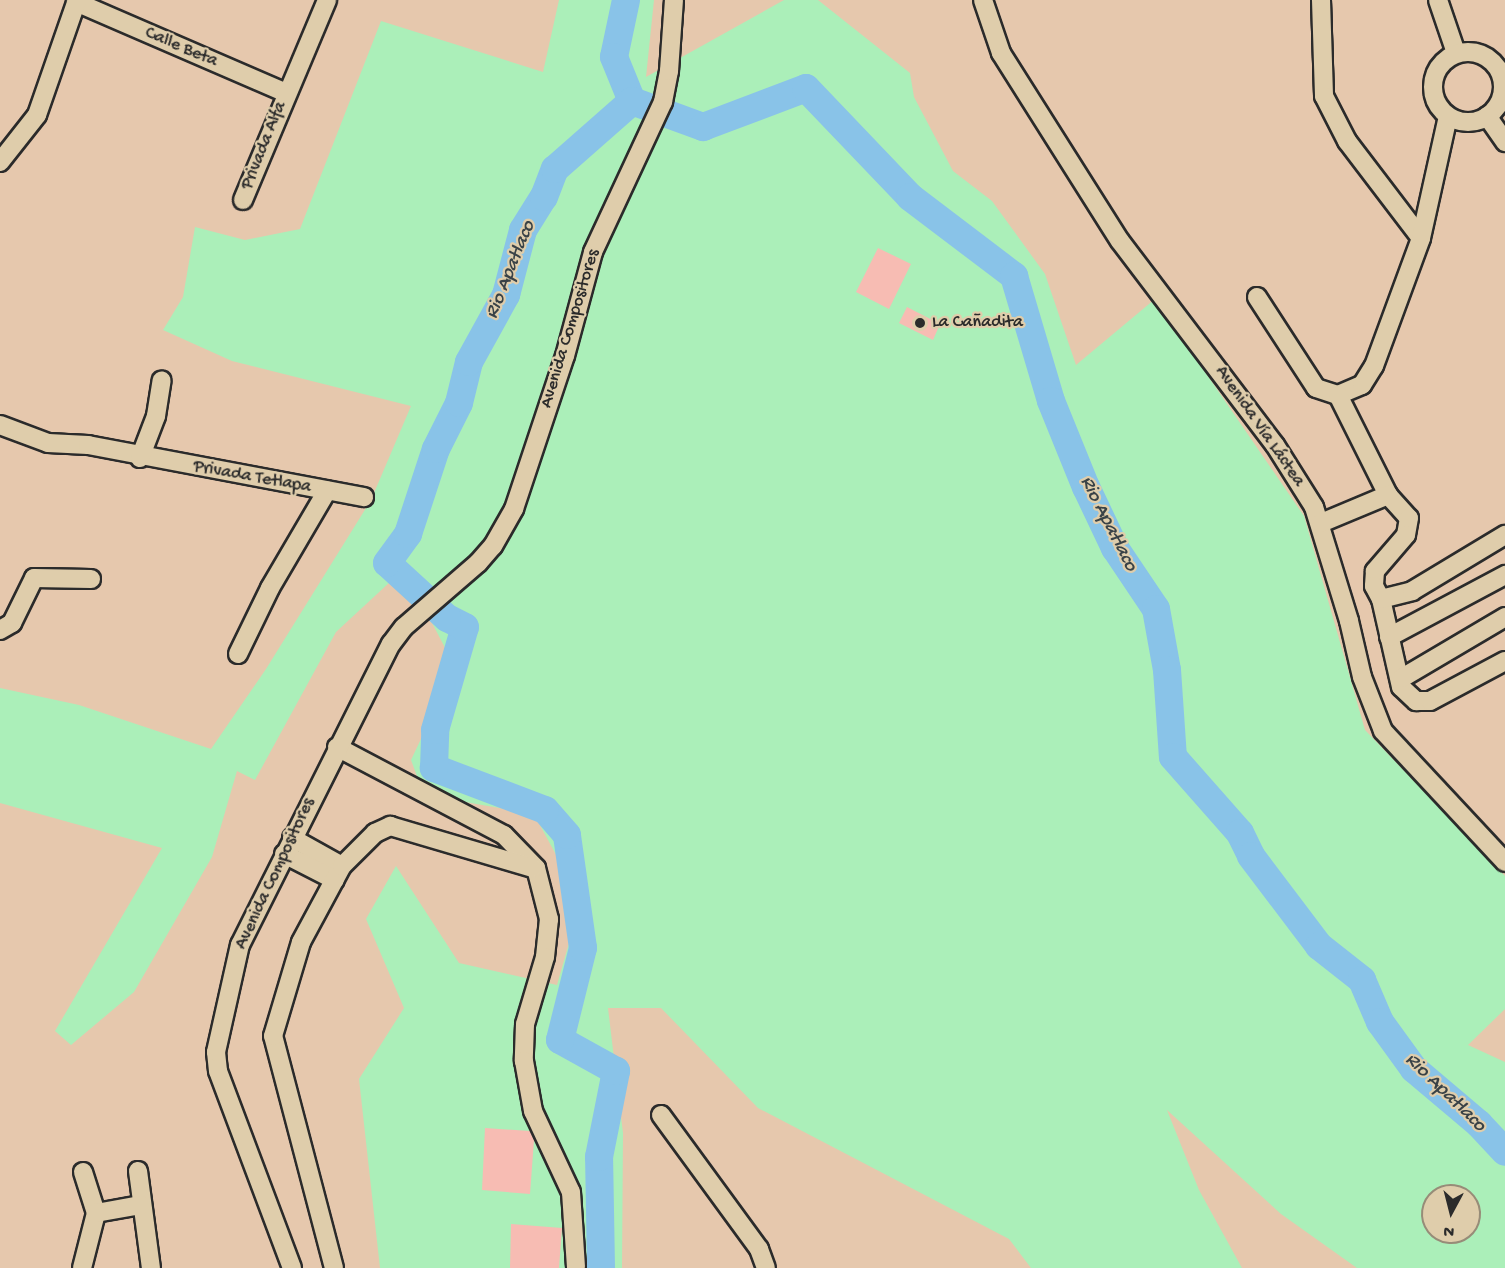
<!DOCTYPE html>
<html>
<head>
<meta charset="utf-8">
<style>
  body { margin:0 }
  #map { position:relative; width:1505px; height:1268px; overflow:hidden; background:#e6c8ad; font-family:"Gochi Hand",sans-serif }
  div>[style] { position:absolute }
  .green>* { inset:0; background:#abefb9 }
  .river>* { height:28px; margin:-14px; padding:0 14px; transform-origin:14px; border-radius:14px; background:#89c3e8 }
  .building>* { inset:0; background:#f7bcb3 }
  .roads { filter:drop-shadow(2px 0 #2b2b2b) drop-shadow(-2px 0 #2b2b2b) drop-shadow(0 2px #2b2b2b) drop-shadow(0 -2px #2b2b2b) }
  .minor>* { height:18px; margin:-9px; padding:0 9px; transform-origin:9px; border-radius:9px; background:#dfcdab }
  .minor>.ring { margin:-9px; padding:0; box-sizing:content-box; background:none; border:18px solid #dfcdab; border-radius:50% }
  .dots>* { width:16px; height:16px; translate:-50% -50%; box-sizing:border-box; border:3px solid #dfcdab; border-radius:50% }
  span { translate:-50% -50%; white-space:nowrap; text-align:center; line-height:1.15; -webkit-text-stroke:4.5px #dfcdab; paint-order:stroke }
  .street-label { font-size:18px; color:#2b2b2b }
  .poi-label { font-size:18px; color:#2b2b2b }
  .left { translate:0 -50%; text-align:left }
  .water-label { font-size:20px; color:#394247; font-style:italic }
  .north { position:absolute; left:1421px; top:1184px; width:60px; height:60px; box-sizing:border-box; background:#dfcdab; border:2px solid #978c78; border-radius:50%; rotate:187deg; font-size:16px; font-weight:700; line-height:24px; text-align:center; color:#2b2b2b }
  .north::after { content:''; display:block; margin:auto; width:21px; height:27px; background:#2b2b2b; clip-path:polygon(50% 0,100% 100%,50% 72%,0 100%) }
</style>
</head>
<body>
<div id="map">
  <div class="green">
    <i style="clip-path:polygon(evenodd,559px 0,654px 0,646px 77px,784px 0,818px 0,910px 73px,914px 97px,953px 171px,992px 201px,1045px 274px,1076px 365px,1155px 299px,1304px 516px,1365px 730px,1505px 876px,1505px 1009px,1468px 1045px,1505px 1062px,1505px 1268px,1357px 1268px,1281px 1214px,1167px 1110px,1199px 1190px,1242px 1268px,1031px 1268px,1009px 1239px,758px 1108px,661px 1008px,608px 1008px,623px 1133px,622px 1268px,380px 1268px,359px 1079px,404px 1008px,366px 919px,396px 866px,459px 963px,557px 985px,581px 901px,534px 814px,424px 795px,411px 760px,455px 667px,404px 569px,336px 632px,255px 780px,237px 771px,212px 857px,134px 992px,71px 1045px,55px 1031px,162px 848px,0 803px,0 688px,79px 705px,211px 749px,266px 669px,371px 500px,411px 406px,232px 361px,163px 330px,183px 297px,195px 227px,245px 240px,300px 229px,381px 21px,543px 72px,559px 0,1433px 1196px,1469px 1196px,1469px 1232px,1433px 1232px,1433px 1196px)"></i>
  </div>
  <div class="river">
    <i style="left:626px;top:0;width:58px;rotate:101.9deg"></i>
    <i style="left:614px;top:57px;width:48px;rotate:67.8deg"></i>
    <i style="left:632px;top:101px;width:76px;rotate:20.1deg"></i>
    <i style="left:703px;top:127px;width:110px;rotate:-20.7deg"></i>
    <i style="left:806px;top:88px;width:151px;rotate:46.3deg"></i>
    <i style="left:910px;top:197px;width:131px;rotate:37.2deg"></i>
    <i style="left:1014px;top:276px;width:130px;rotate:73.5deg"></i>
    <i style="left:1051px;top:401px;width:93px;rotate:67.9deg"></i>
    <i style="left:1086px;top:487px;width:68px;rotate:64.6deg"></i>
    <i style="left:1115px;top:548px;width:73px;rotate:56.1deg"></i>
    <i style="left:1156px;top:609px;width:62px;rotate:79.8deg"></i>
    <i style="left:1167px;top:670px;width:87px;rotate:86.1deg"></i>
    <i style="left:1173px;top:757px;width:101px;rotate:48.6deg"></i>
    <i style="left:1240px;top:833px;width:25px;rotate:64deg"></i>
    <i style="left:1251px;top:856px;width:113px;rotate:52.9deg"></i>
    <i style="left:1319px;top:946px;width:55px;rotate:38.3deg"></i>
    <i style="left:1362px;top:980px;width:46px;rotate:66.8deg"></i>
    <i style="left:1380px;top:1022px;width:58px;rotate:54.1deg"></i>
    <i style="left:1414px;top:1069px;width:85px;rotate:40.2deg"></i>
    <i style="left:1479px;top:1124px;width:38px;rotate:47deg"></i>
    <i style="left:601px;top:1268px;width:111px;rotate:-91deg"></i>
    <i style="left:599px;top:1157px;width:88px;rotate:-78.8deg"></i>
    <i style="left:616px;top:1071px;width:64px;rotate:-151deg"></i>
    <i style="left:560px;top:1040px;width:95px;rotate:-76deg"></i>
    <i style="left:583px;top:948px;width:114px;rotate:-98.1deg"></i>
    <i style="left:567px;top:835px;width:33px;rotate:-131deg"></i>
    <i style="left:545px;top:810px;width:119px;rotate:-159.3deg"></i>
    <i style="left:434px;top:768px;width:38px;rotate:-88deg"></i>
    <i style="left:435px;top:730px;width:107px;rotate:-73.8deg"></i>
    <i style="left:465px;top:627px;width:20px;rotate:-153deg"></i>
    <i style="left:447px;top:618px;width:81px;rotate:-137.5deg"></i>
    <i style="left:387px;top:563px;width:36px;rotate:-54deg"></i>
    <i style="left:408px;top:534px;width:89px;rotate:-71.8deg"></i>
    <i style="left:436px;top:449px;width:51px;rotate:-63.4deg"></i>
    <i style="left:459px;top:403px;width:42px;rotate:-76.3deg"></i>
    <i style="left:469px;top:362px;width:77px;rotate:-61.1deg"></i>
    <i style="left:506px;top:295px;width:67px;rotate:-75.3deg"></i>
    <i style="left:523px;top:230px;width:39px;rotate:-58deg"></i>
    <i style="left:544px;top:197px;width:30px;rotate:-69deg"></i>
    <i style="left:555px;top:169px;width:103px;rotate:-41.4deg"></i>
  </div>
  <div class="building">
    <i style="clip-path:polygon(878px 248px,911px 264px,889px 309px,856px 292px)"></i>
    <i style="clip-path:polygon(907px 307px,940px 324px,933px 340px,899px 323px)"></i>
    <i style="clip-path:polygon(485px 1128px,530px 1131px,534px 1140px,530px 1194px,482px 1190px)"></i>
    <i style="clip-path:polygon(511px 1224px,562px 1228px,559px 1268px,510px 1268px)"></i>
  </div>
  <div class="roads">
    <div class="minor">
      <i style="left:983px;top:0;width:56px;rotate:71.2deg"></i>
      <i style="left:1001px;top:53px;width:222px;rotate:57.7deg"></i>
      <i style="left:1120px;top:241px;width:256px;rotate:52.8deg"></i>
      <i style="left:1275px;top:445px;width:73px;rotate:57.8deg"></i>
      <i style="left:1314px;top:507px;width:119px;rotate:72.9deg"></i>
      <i style="left:1349px;top:621px;width:57px;rotate:76.9deg"></i>
      <i style="left:1362px;top:677px;width:58px;rotate:68.7deg"></i>
      <i style="left:1383px;top:731px;width:179px;rotate:47deg"></i>
      <i style="left:1321px;top:0;width:96px;rotate:88.2deg"></i>
      <i style="left:1324px;top:96px;width:51px;rotate:62.9deg"></i>
      <i style="left:1347px;top:141px;width:122px;rotate:52.7deg"></i>
      <i style="left:1438px;top:0;width:56px;rotate:71.2deg"></i>
      <i style="left:76px;top:2px;width:229px;rotate:23.4deg"></i>
      <i class="ring" style="left:1433px;top:52px;width:52px;height:52px"></i>
      <i style="left:1487px;top:116px;width:32px;rotate:55deg"></i>
      <i style="left:0;top:162px;width:60px;rotate:-51.8deg"></i>
      <i style="left:37px;top:115px;width:122px;rotate:-70.8deg"></i>
      <i style="left:243px;top:200px;width:217px;rotate:-67.2deg"></i>
      <i style="left:1257px;top:297px;width:108px;rotate:57deg"></i>
      <i style="left:1316px;top:388px;width:23px;rotate:18deg"></i>
      <i style="left:1338px;top:395px;width:26px;rotate:-23deg"></i>
      <i style="left:1362px;top:385px;width:22px;rotate:-58deg"></i>
      <i style="left:1374px;top:366px;width:136px;rotate:-69.8deg"></i>
      <i style="left:1421px;top:238px;width:125px;rotate:-77.5deg"></i>
      <i style="left:1338px;top:395px;width:112px;rotate:63.4deg"></i>
      <i style="left:1388px;top:495px;width:31px;rotate:48deg"></i>
      <i style="left:1409px;top:518px;width:17px;rotate:100deg"></i>
      <i style="left:1406px;top:535px;width:48px;rotate:130.7deg"></i>
      <i style="left:1375px;top:571px;width:15px;rotate:94deg"></i>
      <i style="left:1374px;top:586px;width:15px;rotate:62deg"></i>
      <i style="left:1381px;top:599px;width:90px;rotate:77.2deg"></i>
      <i style="left:1401px;top:687px;width:21px;rotate:43deg"></i>
      <i style="left:1416px;top:701px;width:14px"></i>
      <i style="left:1430px;top:701px;width:85px;rotate:-28.1deg"></i>
      <i style="left:0;top:425px;width:51px;rotate:20.6deg"></i>
      <i style="left:48px;top:443px;width:40px;rotate:2.9deg"></i>
      <i style="left:88px;top:445px;width:281px;rotate:10.7deg"></i>
      <i style="left:140px;top:458px;width:45px;rotate:-69.1deg"></i>
      <i style="left:156px;top:416px;width:36px;rotate:-81deg"></i>
      <i style="left:1321px;top:523px;width:73px;rotate:-22.7deg"></i>
      <i style="left:1381px;top:599px;width:32px;rotate:-14deg"></i>
      <i style="left:1412px;top:591px;width:109px;rotate:-31.1deg"></i>
      <i style="left:0;top:630px;width:14px;rotate:-30deg"></i>
      <i style="left:12px;top:623px;width:50px;rotate:-63.9deg"></i>
      <i style="left:34px;top:578px;width:57px;rotate:1deg"></i>
      <i style="left:1389px;top:637px;width:132px;rotate:-28.1deg"></i>
      <i style="left:238px;top:654px;width:73px;rotate:-64.1deg"></i>
      <i style="left:270px;top:588px;width:113px;rotate:-59.6deg"></i>
      <i style="left:1402px;top:678px;width:120px;rotate:-30.6deg"></i>
      <i style="left:337px;top:747px;width:189px;rotate:27.8deg"></i>
      <i style="left:504px;top:835px;width:46px;rotate:45.9deg"></i>
      <i style="left:536px;top:868px;width:53px;rotate:75.7deg"></i>
      <i style="left:549px;top:919px;width:38px;rotate:96deg"></i>
      <i style="left:545px;top:957px;width:70px;rotate:106.6deg"></i>
      <i style="left:525px;top:1024px;width:37px;rotate:92deg"></i>
      <i style="left:524px;top:1061px;width:51px;rotate:79.8deg"></i>
      <i style="left:533px;top:1111px;width:89px;rotate:64.9deg"></i>
      <i style="left:571px;top:1192px;width:75px;rotate:86.2deg"></i>
      <i style="left:292px;top:838px;width:57px;rotate:29.2deg"></i>
      <i style="left:284px;top:854px;width:57px;rotate:27deg"></i>
      <i style="left:661px;top:1115px;width:166px;rotate:53.8deg"></i>
      <i style="left:759px;top:1249px;width:20px;rotate:70deg"></i>
      <i style="left:138px;top:1171px;width:98px;rotate:82.4deg"></i>
      <i style="left:83px;top:1172px;width:43px;rotate:72.4deg"></i>
      <i style="left:82px;top:1268px;width:57px;rotate:-75.7deg"></i>
      <i style="left:96px;top:1213px;width:46px;rotate:-10.1deg"></i>
      <i style="left:292px;top:1268px;width:210px;rotate:-110.6deg"></i>
      <i style="left:218px;top:1071px;width:19px;rotate:-96deg"></i>
      <i style="left:216px;top:1052px;width:110px;rotate:-77.4deg"></i>
      <i style="left:240px;top:945px;width:337px;rotate:-63.4deg"></i>
      <i style="left:391px;top:644px;width:21px;rotate:-53deg"></i>
      <i style="left:404px;top:627px;width:98px;rotate:-40.9deg"></i>
      <i style="left:478px;top:563px;width:23px;rotate:-49deg"></i>
      <i style="left:493px;top:546px;width:43px;rotate:-60.4deg"></i>
      <i style="left:514px;top:509px;width:161px;rotate:-71.6deg"></i>
      <i style="left:565px;top:356px;width:108px;rotate:-74.9deg"></i>
      <i style="left:593px;top:252px;width:166px;rotate:-65deg"></i>
      <i style="left:663px;top:102px;width:32px;rotate:-79deg"></i>
      <i style="left:669px;top:71px;width:71px;rotate:-86deg"></i>
      <i style="left:334px;top:1268px;width:240px;rotate:-104.7deg"></i>
      <i style="left:273px;top:1036px;width:98px;rotate:-73.4deg"></i>
      <i style="left:301px;top:942px;width:86px;rotate:-61.7deg"></i>
      <i style="left:342px;top:866px;width:47px;rotate:-45deg"></i>
      <i style="left:375px;top:833px;width:17px;rotate:-25deg"></i>
      <i style="left:390px;top:826px;width:149px;rotate:16.4deg"></i>
    </div>
  </div>
  <div class="dots">
    <i style="left:920px;top:323px;background:#2b2b2b"></i>
  </div>
  <div class="street-label">
    <span style="left:181px;top:48px;rotate:23deg">Calle Beta</span>
    <span style="left:265px;top:146px;rotate:-68deg">Privada Alfa</span>
    <span style="left:571px;top:329px;rotate:-73deg">Avenida Compositores</span>
    <span style="left:1259px;top:427px;rotate:55deg">Avenida Vía Láctea</span>
    <span style="left:252px;top:478px;rotate:10deg">Privada Tetlapa</span>
    <span style="left:276px;top:874px;rotate:-65deg">Avenida Compositores</span>
  </div>
  <div class="poi-label">
    <span class="left" style="left:932px;top:323px">La Cañadita</span>
  </div>
  <div class="water-label">
    <span style="left:511px;top:270px;rotate:-68deg">Rio Apatlaco</span>
    <span style="left:1108px;top:524px;rotate:63deg">Rio Apatlaco</span>
    <span style="left:1445px;top:1093px;rotate:44deg">Rio Apatlaco</span>
  </div>
  <div class="north">N</div>
</div>
</body>
</html>
